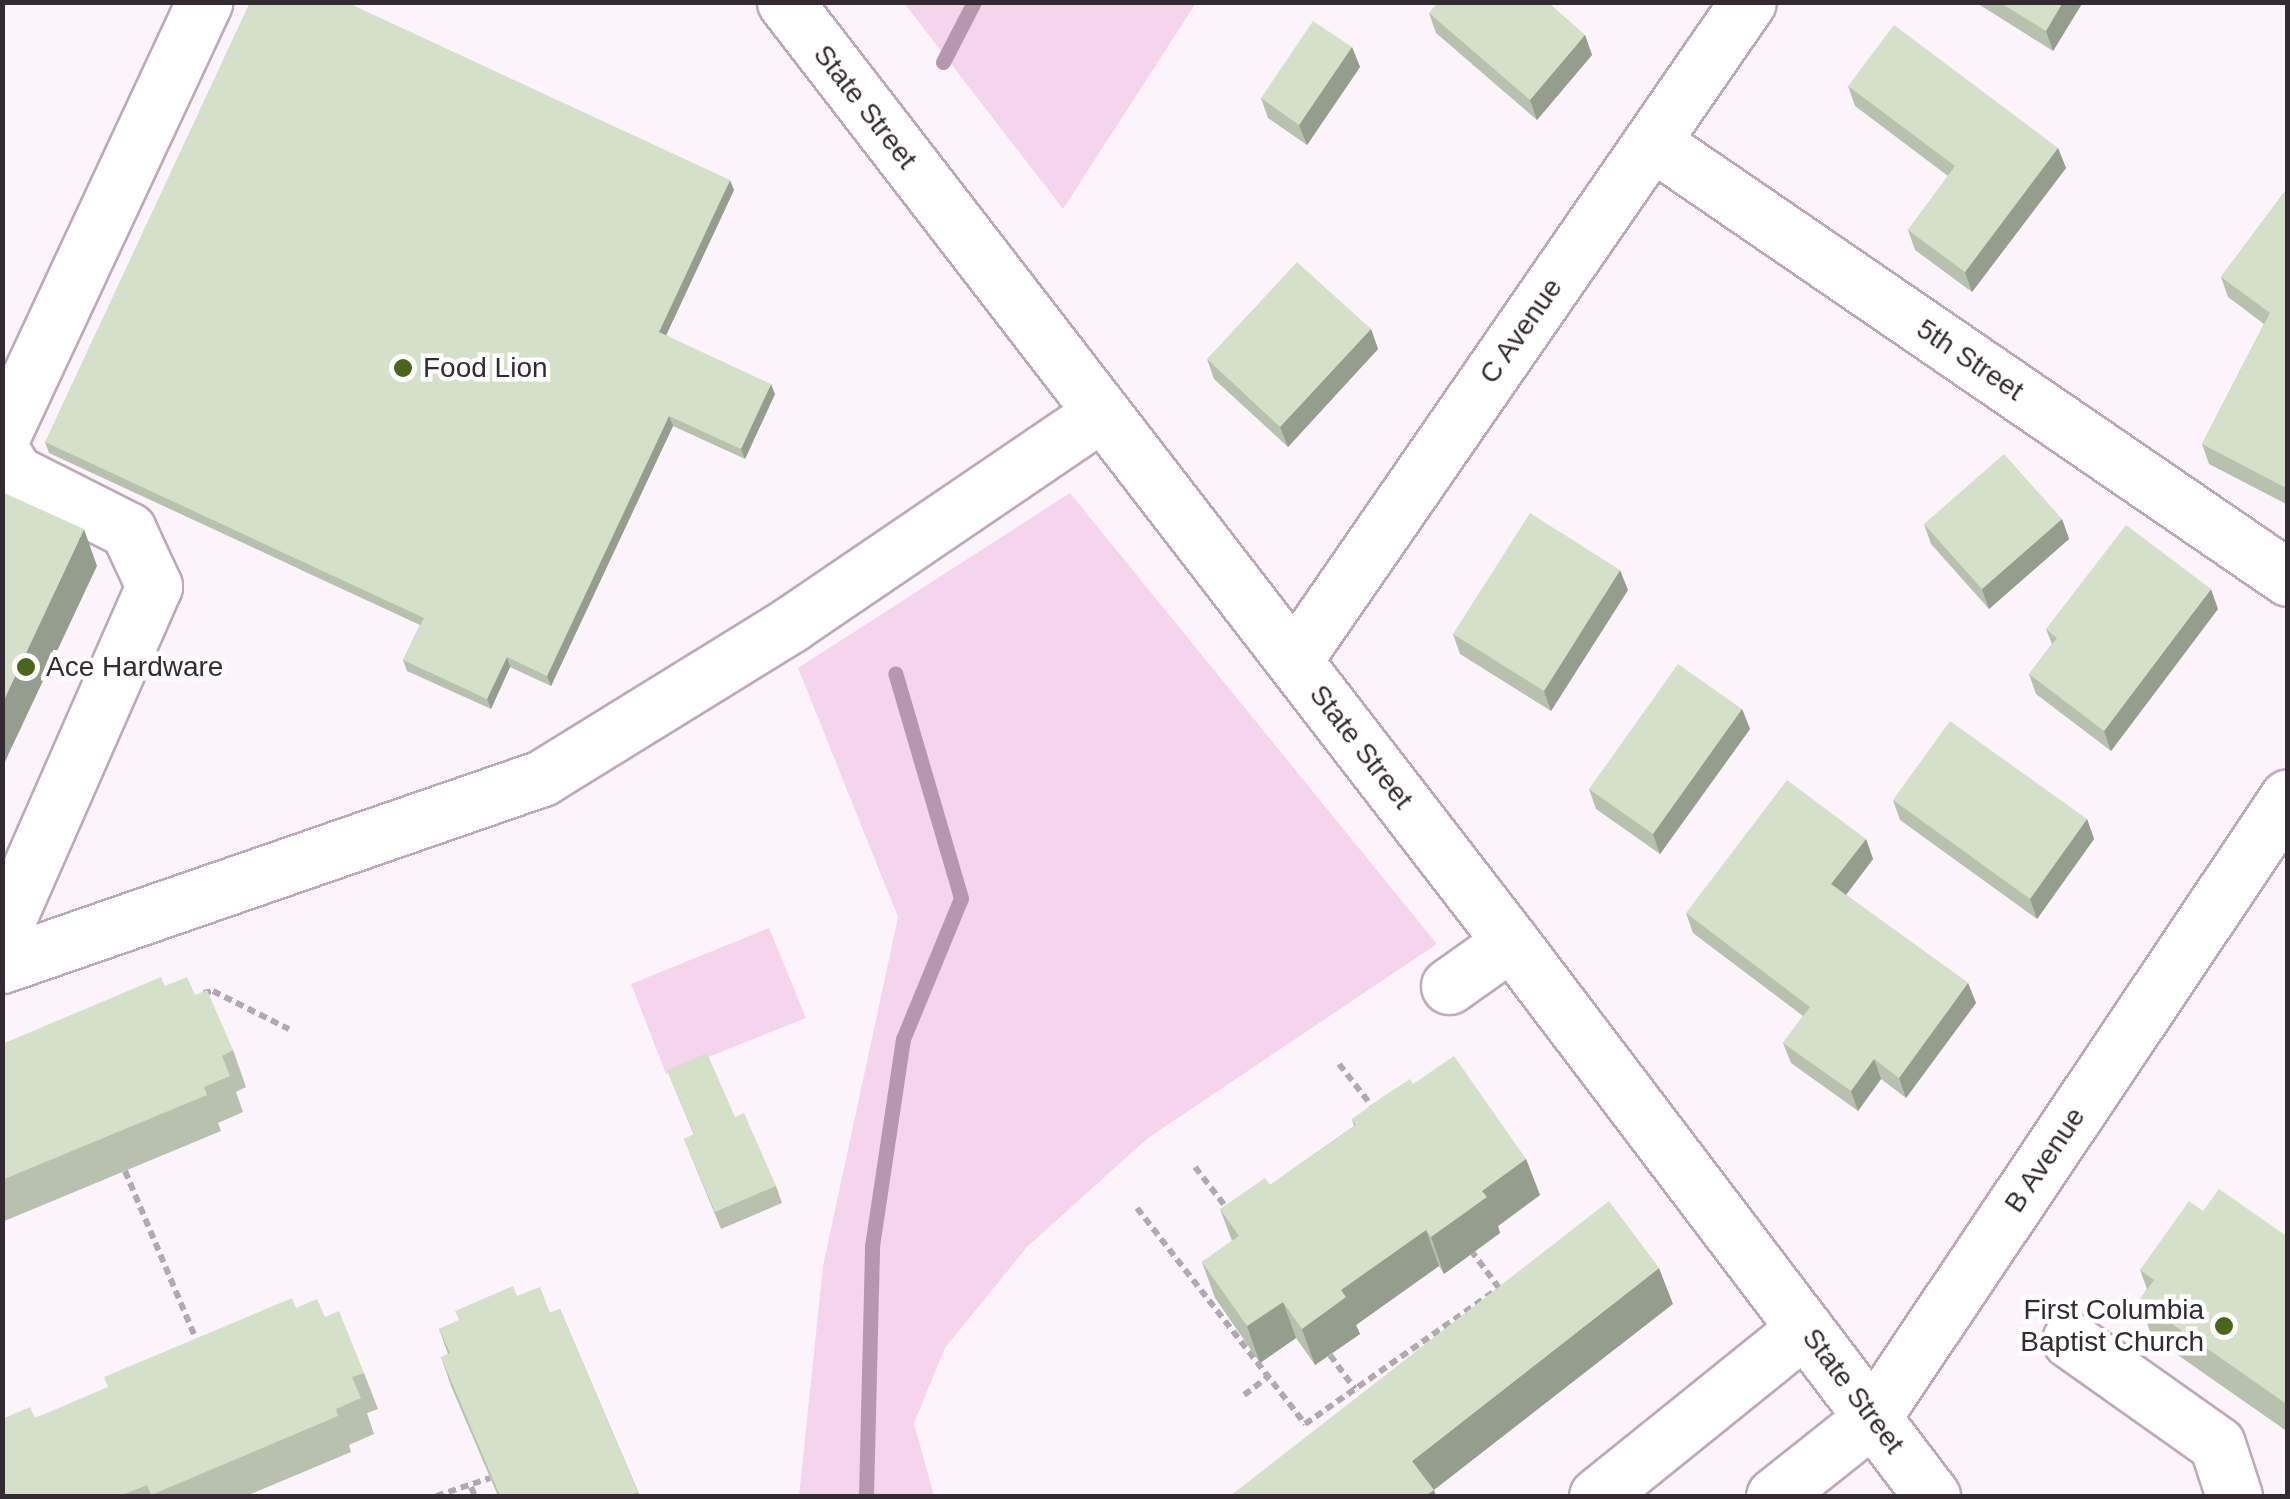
<!DOCTYPE html>
<html>
<head>
<meta charset="utf-8">
<style>
  body { margin:0 }
  #map { position:relative; width:2290px; height:1499px; overflow:hidden; background:#fdf4fb; font-family:Helvetica,sans-serif }
  div>[style] { position:absolute }
  .green>* { inset:0; background:#f5d5ed }
  .stream>* { height:15px; margin:-7.5px; padding:0 7.5px; transform-origin:7.5px; border-radius:7.5px; background:#b598ae }
  .path>* { height:6px; margin-top:-3px; transform-origin:0; background:repeating-linear-gradient(90deg,#b1a9af 0 8px,transparent 0 13px) }
  .roads { filter:drop-shadow(2px 0 #bea9b9) drop-shadow(-2px 0 #bea9b9) drop-shadow(0 2px #bea9b9) drop-shadow(0 -2px #bea9b9) }
  .minor>* { height:55px; margin:-27.5px; padding:0 27.5px; transform-origin:27.5px; border-radius:27.5px; background:#fff }
  .major>* { height:55px; margin:-27.5px; padding:0 27.5px; transform-origin:27.5px; border-radius:27.5px; background:#fff }
  .wall>* { inset:0; background:#b7c1ad }
  .shaded-wall>* { inset:0; background:#959d8d }
  .building>* { inset:0; background:#d5e0c9 }
  .dots>* { width:28px; height:28px; translate:-50% -50%; box-sizing:border-box; border:5px solid #fff; border-radius:50% }
  span { translate:-50% -50%; white-space:nowrap; text-align:center; line-height:1.15; -webkit-text-stroke:9px #fff; paint-order:stroke }
  .street-label { font-size:28px; color:#332b31 }
  .poi-label { font-size:28px; color:#332b31 }
  .left { translate:0 -50%; text-align:left }
  .right { translate:-100% -50%; text-align:right }
  .frame { position:absolute; inset:0; border:5px solid #332b31; pointer-events:none }
</style>
</head>
<body>
<div id="map">
  <div class="green">
    <i style="clip-path:polygon(904px 3px,1196px 3px,1063px 209px)"></i>
    <i style="clip-path:polygon(1070px 493px,1437px 944px,1148px 1138px,1027px 1247px,945px 1348px,914px 1423px,934px 1496px,799px 1496px,823px 1266px,898px 917px,798px 668px)"></i>
    <i style="clip-path:polygon(769px 928px,806px 1018px,666px 1074px,631px 984px)"></i>
  </div>
  <div class="stream">
    <i style="left:943px;top:62px;width:68px;rotate:-62.7deg"></i>
    <i style="left:866px;top:1496px;width:250px;rotate:-88.6deg"></i>
    <i style="left:872px;top:1246px;width:209px;rotate:-81.5deg"></i>
    <i style="left:903px;top:1039px;width:152px;rotate:-67.6deg"></i>
    <i style="left:961px;top:898px;width:234px;rotate:-106.3deg"></i>
  </div>
  <div class="path">
    <i style="left:203px;top:993px;width:10px;rotate:-11deg"></i>
    <i style="left:213px;top:991px;width:85px;rotate:26.6deg"></i>
    <i style="left:1339px;top:1064px;width:58px;rotate:52deg"></i>
    <i style="left:1195px;top:1167px;width:56px;rotate:52.3deg"></i>
    <i style="left:125px;top:1171px;width:190px;rotate:67.1deg"></i>
    <i style="left:1137px;top:1208px;width:274px;rotate:52.1deg"></i>
    <i style="left:1305px;top:1424px;width:237px;rotate:-35deg"></i>
    <i style="left:1499px;top:1288px;width:44px;rotate:-126.6deg"></i>
    <i style="left:1330px;top:1355px;width:42px;rotate:53.7deg"></i>
    <i style="left:1244px;top:1395px;width:30px;rotate:-37deg"></i>
    <i style="left:471px;top:1487px;width:10px;rotate:66deg"></i>
    <i style="left:436px;top:1496px;width:57px;rotate:-18.4deg"></i>
  </div>
  <div class="roads">
    <div class="minor">
      <i style="left:1652px;top:142px;width:771px;rotate:34.43deg"></i>
      <i style="left:2px;top:436px;width:479px;rotate:-65deg"></i>
      <i style="left:2px;top:452px;width:25px;rotate:58deg"></i>
      <i style="left:15px;top:473px;width:127px;rotate:26.8deg"></i>
      <i style="left:128px;top:530px;width:62px;rotate:65.1deg"></i>
      <i style="left:154px;top:586px;width:379px;rotate:113.7deg"></i>
      <i style="left:1294px;top:660px;width:799px;rotate:-55.4deg"></i>
      <i style="left:2px;top:965px;width:571px;rotate:-19.1deg"></i>
      <i style="left:542px;top:778px;width:293px;rotate:-31.7deg"></i>
      <i style="left:791px;top:624px;width:374px;rotate:-34.2deg"></i>
      <i style="left:1449px;top:986px;width:76px;rotate:-35.4deg"></i>
      <i style="left:2070px;top:1340px;width:180px;rotate:35.3deg"></i>
      <i style="left:2217px;top:1444px;width:55px;rotate:71.9deg"></i>
      <i style="left:1597px;top:1496px;width:267px;rotate:-38.9deg"></i>
      <i style="left:1774px;top:1496px;width:125px;rotate:-38.5deg"></i>
      <i style="left:1872px;top:1418px;width:747px;rotate:-56.18deg"></i>
    </div>
    <div class="major">
      <i style="left:785px;top:2px;width:1188px;rotate:52.32deg"></i>
      <i style="left:1511px;top:942px;width:696px;rotate:52.77deg"></i>
    </div>
  </div>
  <div class="wall">
    <i style="clip-path:polygon(1975px 2px,2083px 2px,2053px 51px)"></i>
    <i style="clip-path:polygon(1429px 13px,1585px 35px,1592px 55px,1537px 120px,1436px 33px)"></i>
    <i style="clip-path:polygon(1352px 47px,1360px 67px,1307px 145px,1268px 118px,1261px 98px)"></i>
    <i style="clip-path:polygon(1848px 86px,2058px 148px,2066px 168px,1972px 292px,1915px 250px,1908px 230px,1948px 176px,1855px 106px)"></i>
    <i style="clip-path:polygon(2288px 187px,2288px 505px,2209px 464px,2202px 444px,2264px 324px,2228px 297px,2221px 277px)"></i>
    <i style="clip-path:polygon(734px 190px,666px 335px,775px 394px,745px 459px,673px 426px,551px 686px,510px 667px,491px 709px,407px 671px,403px 660px,420px 625px,49px 453px,45px 442px)"></i>
    <i style="clip-path:polygon(1371px 329px,1378px 349px,1288px 447px,1214px 379px,1207px 359px)"></i>
    <i style="clip-path:polygon(2062px 519px,2069px 539px,1989px 609px,1931px 544px,1924px 524px)"></i>
    <i style="clip-path:polygon(1628px 590px,1551px 711px,1460px 654px,1453px 634px)"></i>
    <i style="clip-path:polygon(2218px 609px,2111px 751px,2036px 694px,2029px 674px,2052px 644px,2046px 629px)"></i>
    <i style="clip-path:polygon(1742px 709px,1750px 729px,1660px 854px,1596px 809px,1589px 789px)"></i>
    <i style="clip-path:polygon(1893px 800px,2087px 819px,2094px 839px,2037px 919px,1900px 820px)"></i>
    <i style="clip-path:polygon(1866px 839px,1873px 859px,1846px 895px,1968px 983px,1976px 1003px,1906px 1098px,1881px 1079px,1858px 1111px,1791px 1063px,1783px 1043px,1803px 1016px,1693px 933px,1686px 913px)"></i>
    <i style="clip-path:polygon(195px 995px,233px 1050px,246px 1087px,236px 1092px,243px 1112px,218px 1123px,221px 1131px,2px 1222px,2px 1044px)"></i>
    <i style="clip-path:polygon(667px 1070px,735px 1117px,776px 1186px,782px 1203px,721px 1229px,684px 1139px,694px 1135px)"></i>
    <i style="clip-path:polygon(1413px 1084px,1526px 1159px,1540px 1195px,1498px 1226px,1500px 1233px,1444px 1274px,1439px 1266px,1356px 1325px,1360px 1334px,1315px 1365px,1296px 1338px,1260px 1363px,1215px 1298px,1202px 1262px,1232px 1241px,1220px 1209px,1270px 1185px,1354px 1126px,1352px 1119px)"></i>
    <i style="clip-path:polygon(2203px 1211px,2288px 1237px,2288px 1432px,2152px 1337px,2139px 1301px,2147px 1289px,2140px 1270px)"></i>
    <i style="clip-path:polygon(517px 1296px,550px 1313px,560px 1309px,640px 1496px,498px 1496px,451px 1386px,441px 1357px,448px 1354px,439px 1329px)"></i>
    <i style="clip-path:polygon(325px 1317px,364px 1373px,378px 1409px,367px 1413px,374px 1434px,349px 1445px,351px 1452px,246px 1496px,2px 1496px,35px 1418px)"></i>
  </div>
  <div class="shaded-wall">
    <i style="clip-path:polygon(2063px 2px,2083px 2px,2053px 51px,2046px 31px)"></i>
    <i style="clip-path:polygon(1585px 35px,1592px 55px,1537px 120px,1530px 100px)"></i>
    <i style="clip-path:polygon(1352px 47px,1360px 67px,1307px 145px,1299px 125px)"></i>
    <i style="clip-path:polygon(2058px 148px,2066px 168px,1972px 292px,1965px 272px)"></i>
    <i style="clip-path:polygon(730px 180px,734px 190px,663px 342px,659px 332px)"></i>
    <i style="clip-path:polygon(1371px 329px,1378px 349px,1288px 447px,1280px 427px)"></i>
    <i style="clip-path:polygon(771px 384px,775px 394px,745px 459px,741px 449px)"></i>
    <i style="clip-path:polygon(669px 416px,673px 426px,551px 686px,547px 676px)"></i>
    <i style="clip-path:polygon(2062px 519px,2069px 539px,1989px 609px,1982px 589px)"></i>
    <i style="clip-path:polygon(84px 529px,97px 566px,2px 768px,2px 704px)"></i>
    <i style="clip-path:polygon(1620px 570px,1628px 590px,1551px 711px,1544px 691px)"></i>
    <i style="clip-path:polygon(2211px 589px,2218px 609px,2111px 751px,2104px 731px)"></i>
    <i style="clip-path:polygon(507px 657px,510px 667px,491px 709px,487px 699px)"></i>
    <i style="clip-path:polygon(1742px 709px,1750px 729px,1660px 854px,1653px 834px)"></i>
    <i style="clip-path:polygon(2087px 819px,2094px 839px,2037px 919px,2030px 899px)"></i>
    <i style="clip-path:polygon(1866px 839px,1873px 859px,1839px 904px,1831px 884px)"></i>
    <i style="clip-path:polygon(1968px 983px,1976px 1003px,1906px 1098px,1899px 1078px)"></i>
    <i style="clip-path:polygon(1874px 1059px,1881px 1079px,1858px 1111px,1851px 1091px)"></i>
    <i style="clip-path:polygon(1526px 1159px,1540px 1195px,1498px 1226px,1500px 1233px,1444px 1274px,1431px 1237px,1482px 1191px)"></i>
    <i style="clip-path:polygon(1426px 1230px,1439px 1266px,1356px 1325px,1360px 1334px,1315px 1365px,1302px 1329px,1341px 1290px)"></i>
    <i style="clip-path:polygon(1659px 1268px,1673px 1304px,1434px 1490px,1436px 1496px,1424px 1496px,1412px 1461px)"></i>
    <i style="clip-path:polygon(1283px 1302px,1296px 1338px,1260px 1363px,1247px 1326px)"></i>
  </div>
  <div class="building">
    <i style="clip-path:polygon(250px 2px,346px 2px,730px 180px,659px 332px,771px 384px,741px 449px,669px 416px,547px 676px,507px 657px,487px 699px,403px 660px,424px 618px,45px 442px)"></i>
    <i style="clip-path:polygon(1438px 2px,1548px 2px,1585px 35px,1530px 100px,1429px 13px)"></i>
    <i style="clip-path:polygon(1999px 2px,2063px 2px,2046px 31px)"></i>
    <i style="clip-path:polygon(1313px 21px,1352px 47px,1299px 125px,1261px 98px)"></i>
    <i style="clip-path:polygon(1894px 25px,2058px 148px,1965px 272px,1908px 230px,1955px 166px,1848px 86px)"></i>
    <i style="clip-path:polygon(2288px 187px,2288px 489px,2202px 444px,2270px 313px,2221px 277px)"></i>
    <i style="clip-path:polygon(1297px 262px,1371px 329px,1280px 427px,1207px 359px)"></i>
    <i style="clip-path:polygon(2004px 454px,2062px 519px,1982px 589px,1924px 524px)"></i>
    <i style="clip-path:polygon(2px 492px,84px 529px,2px 704px)"></i>
    <i style="clip-path:polygon(1530px 513px,1620px 570px,1544px 691px,1453px 634px)"></i>
    <i style="clip-path:polygon(2126px 525px,2211px 589px,2104px 731px,2029px 674px,2057px 638px,2046px 629px)"></i>
    <i style="clip-path:polygon(1678px 664px,1742px 709px,1653px 834px,1589px 789px)"></i>
    <i style="clip-path:polygon(1950px 721px,2087px 819px,2030px 899px,1893px 800px)"></i>
    <i style="clip-path:polygon(1787px 780px,1866px 839px,1831px 884px,1968px 983px,1899px 1078px,1874px 1059px,1851px 1091px,1783px 1043px,1810px 1007px,1686px 913px)"></i>
    <i style="clip-path:polygon(161px 977px,165px 986px,187px 977px,195px 995px,207px 990px,233px 1050px,222px 1056px,230px 1076px,204px 1087px,207px 1095px,2px 1180px,2px 1044px)"></i>
    <i style="clip-path:polygon(707px 1053px,735px 1117px,744px 1113px,776px 1186px,715px 1212px,684px 1139px,694px 1134px,667px 1070px)"></i>
    <i style="clip-path:polygon(1454px 1056px,1526px 1159px,1482px 1191px,1487px 1197px,1431px 1237px,1426px 1230px,1341px 1290px,1346px 1297px,1302px 1329px,1283px 1302px,1247px 1326px,1202px 1262px,1239px 1236px,1220px 1209px,1265px 1178px,1270px 1185px,1356px 1125px,1352px 1119px,1381px 1098px,1410px 1079px,1413px 1084px)"></i>
    <i style="clip-path:polygon(2219px 1189px,2288px 1237px,2288px 1405px,2139px 1301px,2154px 1280px,2140px 1270px,2189px 1201px,2203px 1211px)"></i>
    <i style="clip-path:polygon(1609px 1201px,1659px 1268px,1412px 1461px,1434px 1490px,1425px 1496px,1230px 1496px)"></i>
    <i style="clip-path:polygon(513px 1286px,517px 1296px,540px 1287px,550px 1313px,560px 1309px,638px 1492px,629px 1496px,500px 1496px,441px 1357px,450px 1353px,439px 1329px,459px 1320px,455px 1311px)"></i>
    <i style="clip-path:polygon(292px 1298px,296px 1308px,317px 1299px,325px 1317px,339px 1311px,364px 1373px,352px 1377px,361px 1398px,336px 1409px,338px 1416px,151px 1495px,147px 1485px,120px 1496px,2px 1496px,2px 1419px,30px 1407px,35px 1418px,108px 1387px,104px 1377px)"></i>
  </div>
  <div class="dots">
    <i style="left:403px;top:368px;background:#4a661a"></i>
    <i style="left:26px;top:667px;background:#4a661a"></i>
    <i style="left:2224px;top:1326px;background:#4a661a"></i>
  </div>
  <div class="street-label">
    <span style="left:865px;top:107px;rotate:52deg">State Street</span>
    <span style="left:1521px;top:331px;rotate:-55deg">C Avenue</span>
    <span style="left:1970px;top:360px;rotate:34deg">5th Street</span>
    <span style="left:1361px;top:747px;rotate:52deg">State Street</span>
    <span style="left:2045px;top:1160px;rotate:-56deg">B Avenue</span>
    <span style="left:1853px;top:1391px;rotate:53deg">State Street</span>
  </div>
  <div class="poi-label">
    <span class="left" style="left:423px;top:368px">Food Lion</span>
    <span class="left" style="left:46px;top:667px">Ace Hardware</span>
    <span class="right" style="left:2204px;top:1326px">First Columbia<br>Baptist Church</span>
  </div>
  <div class="frame"></div>
</div>
</body>
</html>
